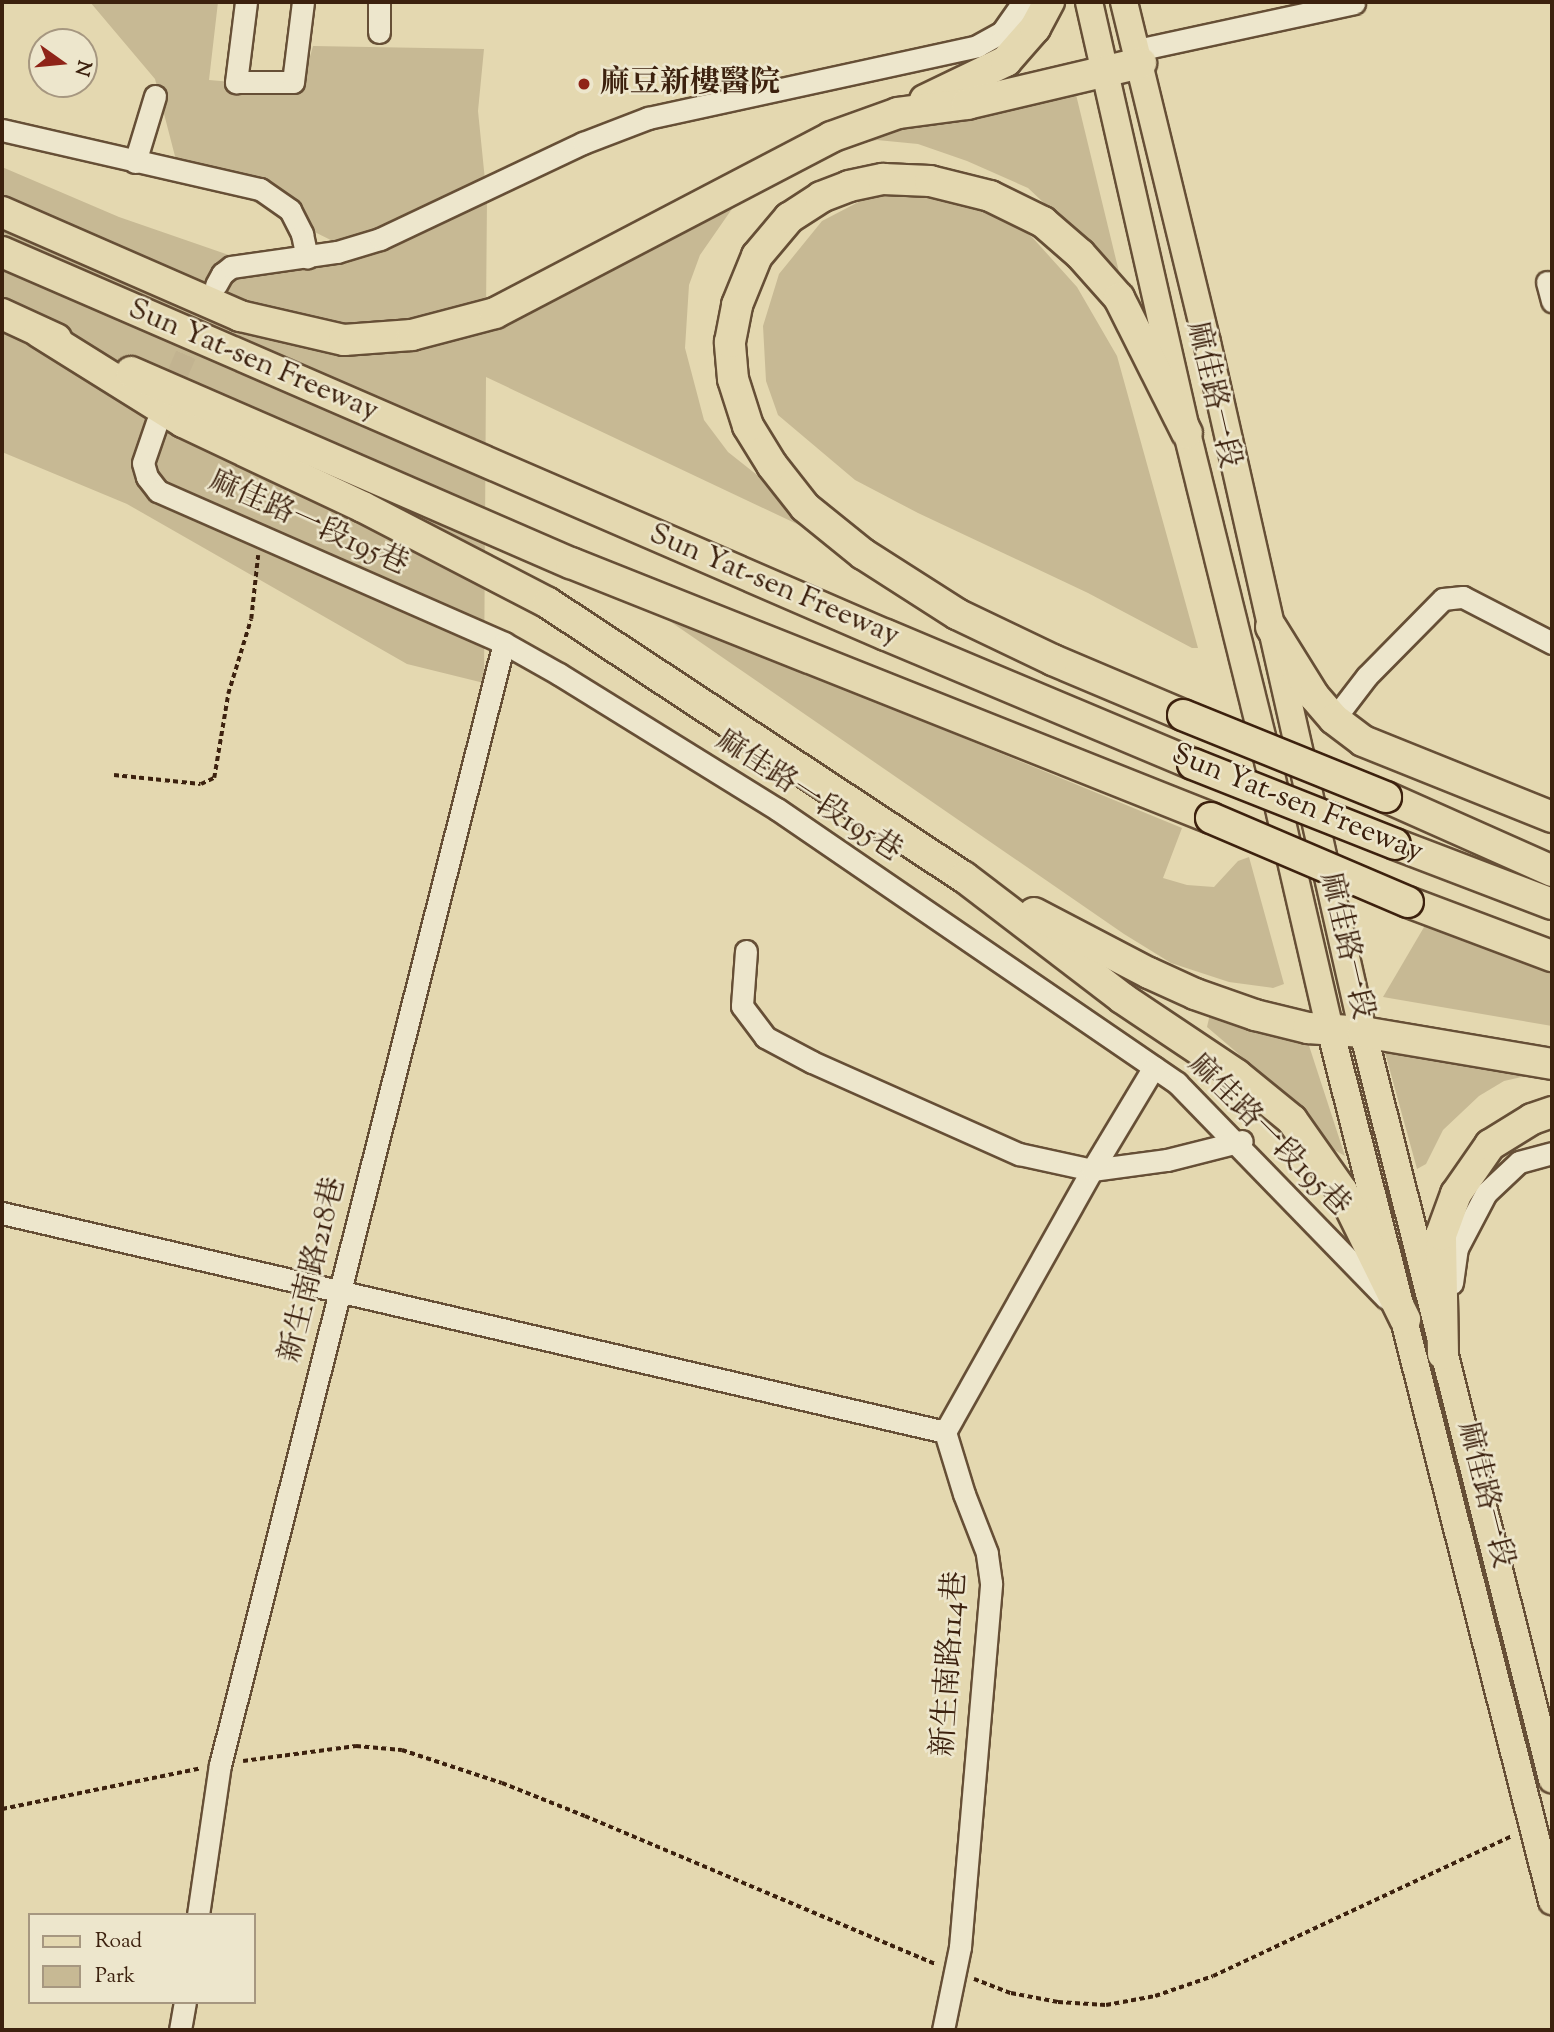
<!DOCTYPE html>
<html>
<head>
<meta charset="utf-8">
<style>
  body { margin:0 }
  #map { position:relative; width:1554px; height:2032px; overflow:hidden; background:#e4d8b0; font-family:"Sorts Mill Goudy","Noto Serif TC",serif }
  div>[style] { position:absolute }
  .green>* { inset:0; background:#c7b994 }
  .minor-tunnel>* { height:21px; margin-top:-10.5px; transform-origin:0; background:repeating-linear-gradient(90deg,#c2b390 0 21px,transparent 0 31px) }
  .path>* { height:3.5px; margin-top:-1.75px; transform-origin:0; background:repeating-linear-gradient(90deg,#3c210e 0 5px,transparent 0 8.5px) }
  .roads { filter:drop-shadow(2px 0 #664f36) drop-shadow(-2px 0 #664f36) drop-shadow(0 2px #664f36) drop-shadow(0 -2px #664f36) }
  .minor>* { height:21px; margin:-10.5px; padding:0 10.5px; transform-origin:10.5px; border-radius:10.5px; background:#ede6cc }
  .major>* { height:26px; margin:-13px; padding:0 13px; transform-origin:13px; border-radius:13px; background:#e4d8b0 }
  .highway>* { height:30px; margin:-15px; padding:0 15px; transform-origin:15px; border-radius:15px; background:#e4d8b0 }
  .bridges { filter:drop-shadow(2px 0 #3c210e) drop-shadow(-2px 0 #3c210e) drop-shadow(0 2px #3c210e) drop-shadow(0 -2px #3c210e) }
  .highway-bridge>* { height:30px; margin:-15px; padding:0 15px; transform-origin:15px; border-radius:15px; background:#e4d8b0 }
  .dots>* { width:19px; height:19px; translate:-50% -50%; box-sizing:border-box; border:4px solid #ede6cc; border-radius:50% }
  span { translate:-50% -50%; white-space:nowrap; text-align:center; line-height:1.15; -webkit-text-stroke:5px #ede6cc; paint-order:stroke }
  .poi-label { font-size:30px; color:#3c210e; font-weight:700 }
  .left { translate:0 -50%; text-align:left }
  .street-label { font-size:30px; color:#3c210e }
  .frame { position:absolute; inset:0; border:4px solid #3c210e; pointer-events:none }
  .legend { position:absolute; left:28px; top:1913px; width:228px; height:91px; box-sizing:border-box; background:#ede6cc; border:2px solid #a69780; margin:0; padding:9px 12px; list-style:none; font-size:21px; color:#3c210e }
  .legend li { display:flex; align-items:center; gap:14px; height:35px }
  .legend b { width:35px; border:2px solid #a69780 }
  .north { position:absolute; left:28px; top:28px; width:70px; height:70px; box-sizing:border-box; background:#ede6cc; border:2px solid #a69780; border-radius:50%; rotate:105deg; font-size:19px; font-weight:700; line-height:28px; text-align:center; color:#3c210e }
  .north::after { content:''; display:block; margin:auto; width:24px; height:32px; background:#8f2418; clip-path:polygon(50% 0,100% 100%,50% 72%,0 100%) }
</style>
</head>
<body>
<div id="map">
  <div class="green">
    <i style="clip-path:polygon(90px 2px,218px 2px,209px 80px,301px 88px,313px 46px,484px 49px,478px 111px,487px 200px,486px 313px,786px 151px,1072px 78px,1135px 338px,1059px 217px,1028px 188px,967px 161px,918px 144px,877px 140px,817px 154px,762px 181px,734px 206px,700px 255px,689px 285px,685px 348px,704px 420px,728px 452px,852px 550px,486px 377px,484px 683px,407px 664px,127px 504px,2px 452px,2px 167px,119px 217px,278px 272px,357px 253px,177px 164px,155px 79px)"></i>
    <i style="clip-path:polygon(924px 188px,988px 204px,1032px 237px,1077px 287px,1117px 356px,1198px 648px,1192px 648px,1088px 593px,918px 513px,855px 480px,778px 415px,766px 381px,763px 326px,779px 274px,822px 221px,870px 196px)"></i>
    <i style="clip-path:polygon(655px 611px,1182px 828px,1163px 878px,1187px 885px,1214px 887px,1238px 861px,1249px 857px,1284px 984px,1273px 988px,1229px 982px,1171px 963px,1124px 934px)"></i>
    <i style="clip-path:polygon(1427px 922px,1552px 971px,1552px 1026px,1383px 997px)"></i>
    <i style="clip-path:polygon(1210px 1014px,1300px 1018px,1345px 1156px,1329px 1147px,1314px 1131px,1295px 1102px,1207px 1027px)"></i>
    <i style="clip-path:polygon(1378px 1027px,1530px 1075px,1504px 1081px,1479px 1096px,1443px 1130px,1426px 1164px,1417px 1169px)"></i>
  </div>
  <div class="minor-tunnel">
    <i style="left:165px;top:402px;width:122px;rotate:-66.4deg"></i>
  </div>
  <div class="path">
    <i style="left:114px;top:775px;width:87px;rotate:5.9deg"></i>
    <i style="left:201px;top:784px;width:14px;rotate:-25deg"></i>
    <i style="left:214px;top:778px;width:85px;rotate:-80.5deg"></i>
    <i style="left:228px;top:694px;width:78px;rotate:-73deg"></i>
    <i style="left:251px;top:619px;width:64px;rotate:-83.8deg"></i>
    <i style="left:243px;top:1761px;width:114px;rotate:-7.6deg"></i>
    <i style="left:356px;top:1746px;width:46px;rotate:5deg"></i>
    <i style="left:402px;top:1750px;width:105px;rotate:18.3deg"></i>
    <i style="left:502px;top:1783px;width:89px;rotate:21.7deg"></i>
    <i style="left:585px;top:1816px;width:382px;rotate:22.9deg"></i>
    <i style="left:2px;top:1809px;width:203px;rotate:-11.6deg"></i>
    <i style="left:974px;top:1979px;width:40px;rotate:21deg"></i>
    <i style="left:1011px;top:1993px;width:48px;rotate:10.8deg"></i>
    <i style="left:1058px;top:2002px;width:48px;rotate:3.6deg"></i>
    <i style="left:1106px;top:2005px;width:50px;rotate:-10.4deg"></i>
    <i style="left:1155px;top:1996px;width:61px;rotate:-19deg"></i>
    <i style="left:1213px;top:1976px;width:330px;rotate:-25.1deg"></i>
  </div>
  <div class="roads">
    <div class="minor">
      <i style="left:246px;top:2px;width:81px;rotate:97.1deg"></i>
      <i style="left:236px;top:82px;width:57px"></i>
      <i style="left:293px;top:82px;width:81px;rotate:-82.9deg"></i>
      <i style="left:379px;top:32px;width:30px;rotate:-90deg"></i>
      <i style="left:1137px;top:50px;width:222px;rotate:-12.2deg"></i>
      <i style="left:2px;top:130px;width:265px;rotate:12.9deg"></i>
      <i style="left:260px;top:189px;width:37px;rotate:35deg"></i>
      <i style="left:290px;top:210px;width:27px;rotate:63deg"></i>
      <i style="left:302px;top:234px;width:24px;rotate:78deg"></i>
      <i style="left:135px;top:162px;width:69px;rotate:-73.1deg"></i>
      <i style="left:1547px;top:282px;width:20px;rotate:75deg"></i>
      <i style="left:216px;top:285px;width:13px;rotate:-61deg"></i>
      <i style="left:222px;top:274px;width:11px;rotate:-38deg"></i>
      <i style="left:231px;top:267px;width:107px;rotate:-8.1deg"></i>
      <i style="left:337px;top:252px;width:45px;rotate:-16.8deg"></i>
      <i style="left:380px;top:239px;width:225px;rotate:-25.3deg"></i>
      <i style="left:583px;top:143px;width:70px;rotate:-21deg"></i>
      <i style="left:648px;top:118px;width:337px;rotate:-12.3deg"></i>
      <i style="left:977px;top:46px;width:29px;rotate:-29deg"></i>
      <i style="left:1002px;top:32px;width:37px;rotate:-55deg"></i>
      <i style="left:157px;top:422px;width:43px;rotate:108.9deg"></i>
      <i style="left:143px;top:463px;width:15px;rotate:74deg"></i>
      <i style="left:147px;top:477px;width:18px;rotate:52deg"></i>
      <i style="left:158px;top:491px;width:378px;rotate:23.7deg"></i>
      <i style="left:504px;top:643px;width:63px;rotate:29.4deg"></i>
      <i style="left:559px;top:674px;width:256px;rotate:31.8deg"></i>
      <i style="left:777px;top:809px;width:485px;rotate:34.4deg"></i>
      <i style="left:1177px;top:1083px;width:300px;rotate:45.8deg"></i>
      <i style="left:1334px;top:719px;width:54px;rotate:-52.5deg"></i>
      <i style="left:1367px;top:676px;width:108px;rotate:-45.4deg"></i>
      <i style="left:1443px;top:599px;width:20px;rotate:-6deg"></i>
      <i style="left:1463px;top:597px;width:100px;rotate:27.3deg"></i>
      <i style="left:746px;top:951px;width:55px;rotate:94.2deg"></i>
      <i style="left:742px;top:1006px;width:39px;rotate:53deg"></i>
      <i style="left:765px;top:1037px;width:53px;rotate:28deg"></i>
      <i style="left:812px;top:1062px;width:227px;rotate:24deg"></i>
      <i style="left:1019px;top:1154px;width:75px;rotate:12.4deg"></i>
      <i style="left:1092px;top:1170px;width:76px;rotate:-7.6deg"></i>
      <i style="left:1167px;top:1160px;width:77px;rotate:-14.2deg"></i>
      <i style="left:2px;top:1213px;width:968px;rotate:13.07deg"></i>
      <i style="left:1452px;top:1283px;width:35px;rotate:-82deg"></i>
      <i style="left:1457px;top:1248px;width:62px;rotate:-62.2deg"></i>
      <i style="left:1486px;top:1193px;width:45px;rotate:-43.2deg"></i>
      <i style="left:1519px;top:1162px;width:34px;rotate:-15deg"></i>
      <i style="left:198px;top:1915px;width:152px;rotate:-81.7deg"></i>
      <i style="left:220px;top:1765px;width:1157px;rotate:-75.8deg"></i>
      <i style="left:180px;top:2030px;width:28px;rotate:-80deg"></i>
      <i style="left:943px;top:2030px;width:85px;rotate:-78.4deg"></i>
      <i style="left:960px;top:1947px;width:365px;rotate:-85.1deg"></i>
      <i style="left:991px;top:1583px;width:30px;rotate:-98deg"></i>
      <i style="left:987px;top:1553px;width:63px;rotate:-111.3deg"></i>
      <i style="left:964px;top:1494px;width:65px;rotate:-107deg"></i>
      <i style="left:945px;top:1432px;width:300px;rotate:-60.7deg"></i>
      <i style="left:1092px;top:1170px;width:120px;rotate:-59deg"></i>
    </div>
    <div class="major">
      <i style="left:1089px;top:2px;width:442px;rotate:77.2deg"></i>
      <i style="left:1187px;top:433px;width:334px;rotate:76.1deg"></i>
      <i style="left:1267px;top:757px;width:279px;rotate:77deg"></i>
      <i style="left:1330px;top:1029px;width:900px;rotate:75.72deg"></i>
      <i style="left:1124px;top:2px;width:350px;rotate:76.3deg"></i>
      <i style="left:1207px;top:342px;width:707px;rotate:77.26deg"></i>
      <i style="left:1363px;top:1032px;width:771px;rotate:75.8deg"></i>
    </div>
    <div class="highway">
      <i style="left:925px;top:100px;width:90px;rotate:-25.7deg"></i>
      <i style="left:1006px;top:61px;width:44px;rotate:-48.7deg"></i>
      <i style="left:1035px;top:28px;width:30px;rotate:-62deg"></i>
      <i style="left:2px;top:212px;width:260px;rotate:23.6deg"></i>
      <i style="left:240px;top:316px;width:107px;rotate:13deg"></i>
      <i style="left:344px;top:340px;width:68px;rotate:-4.2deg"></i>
      <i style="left:412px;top:335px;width:86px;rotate:-14.8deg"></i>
      <i style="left:495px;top:313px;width:379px;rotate:-27.6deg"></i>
      <i style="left:831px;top:137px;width:71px;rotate:-19.7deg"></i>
      <i style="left:898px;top:113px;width:70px;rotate:-7.4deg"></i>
      <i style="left:967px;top:104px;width:179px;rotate:-13.3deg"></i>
      <i style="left:2px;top:252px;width:963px;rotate:23.43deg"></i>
      <i style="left:886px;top:635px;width:333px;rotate:22.8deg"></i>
      <i style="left:2px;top:314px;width:60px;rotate:24.8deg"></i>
      <i style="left:39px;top:332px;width:170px;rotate:32deg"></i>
      <i style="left:183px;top:422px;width:199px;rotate:25.3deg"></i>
      <i style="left:363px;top:507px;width:208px;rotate:27.4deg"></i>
      <i style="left:548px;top:603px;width:498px;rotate:33.4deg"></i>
      <i style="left:964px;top:877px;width:199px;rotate:37.4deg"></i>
      <i style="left:1122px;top:998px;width:138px;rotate:33.8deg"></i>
      <i style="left:1237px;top:1075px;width:71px;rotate:39.3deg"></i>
      <i style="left:1292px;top:1120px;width:87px;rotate:54.8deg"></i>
      <i style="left:1342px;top:1191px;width:143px;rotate:63.8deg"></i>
      <i style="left:131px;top:372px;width:480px;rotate:23.5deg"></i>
      <i style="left:571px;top:563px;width:689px;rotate:21.72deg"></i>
      <i style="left:1271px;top:627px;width:81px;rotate:58.1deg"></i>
      <i style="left:1314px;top:696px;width:30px;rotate:49deg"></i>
      <i style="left:1334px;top:719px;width:36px;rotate:37deg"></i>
      <i style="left:1363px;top:741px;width:204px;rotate:21.9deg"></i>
      <i style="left:1183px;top:715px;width:141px;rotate:-157.1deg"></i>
      <i style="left:1053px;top:660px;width:106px;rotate:-154.4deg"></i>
      <i style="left:957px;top:614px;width:112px;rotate:-147.4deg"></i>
      <i style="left:863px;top:554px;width:75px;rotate:-141deg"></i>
      <i style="left:805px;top:507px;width:53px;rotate:-128.2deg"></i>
      <i style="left:772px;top:465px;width:46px;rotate:-121.6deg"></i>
      <i style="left:748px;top:426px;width:49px;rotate:-107.7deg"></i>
      <i style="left:733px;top:379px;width:37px;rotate:-95deg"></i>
      <i style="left:730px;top:342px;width:38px;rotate:-79deg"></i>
      <i style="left:737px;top:305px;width:53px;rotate:-67.8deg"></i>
      <i style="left:757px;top:256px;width:50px;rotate:-49.9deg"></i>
      <i style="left:789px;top:218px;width:38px;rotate:-33deg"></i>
      <i style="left:821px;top:197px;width:30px;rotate:-21deg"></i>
      <i style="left:849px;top:186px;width:35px;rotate:-12deg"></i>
      <i style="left:883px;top:179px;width:47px;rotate:2.4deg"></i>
      <i style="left:930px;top:181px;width:62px;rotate:14deg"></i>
      <i style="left:990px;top:196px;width:59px;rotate:26.1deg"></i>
      <i style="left:1043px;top:222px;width:49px;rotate:40.9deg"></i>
      <i style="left:1080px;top:254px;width:59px;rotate:48.4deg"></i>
      <i style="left:1119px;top:298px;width:151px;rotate:63.3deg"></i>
      <i style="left:1386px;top:797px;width:182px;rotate:24deg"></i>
      <i style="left:1395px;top:844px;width:168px;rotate:20.9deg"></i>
      <i style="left:1408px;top:902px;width:154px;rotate:20.6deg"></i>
      <i style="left:1034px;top:913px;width:130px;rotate:27.6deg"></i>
      <i style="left:1149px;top:973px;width:51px;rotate:24.5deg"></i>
      <i style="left:1195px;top:994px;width:64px;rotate:19.3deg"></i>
      <i style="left:1255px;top:1015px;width:55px;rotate:13.8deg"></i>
      <i style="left:1308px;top:1028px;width:55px;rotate:4.2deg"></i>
      <i style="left:1363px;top:1032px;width:192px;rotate:9.6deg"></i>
      <i style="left:1443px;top:1354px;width:119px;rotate:-91deg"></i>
      <i style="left:1441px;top:1235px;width:44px;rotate:-69.9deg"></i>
      <i style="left:1456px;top:1194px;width:60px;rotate:-55.2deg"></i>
      <i style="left:1490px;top:1145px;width:49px;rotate:-31.8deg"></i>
      <i style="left:1532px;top:1119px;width:21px;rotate:-19deg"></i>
    </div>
  </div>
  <div class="bridges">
    <div class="highway-bridge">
      <i style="left:1183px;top:715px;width:219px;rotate:22deg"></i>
      <i style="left:1193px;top:764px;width:217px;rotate:21.6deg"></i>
      <i style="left:1211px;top:818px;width:214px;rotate:23.1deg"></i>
    </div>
  </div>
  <div class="dots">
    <i style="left:584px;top:84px;background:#8f2418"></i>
  </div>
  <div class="poi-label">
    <span class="left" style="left:600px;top:84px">麻豆新樓醫院</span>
  </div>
  <div class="street-label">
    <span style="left:253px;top:361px;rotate:23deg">Sun Yat-sen Freeway</span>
    <span style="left:1212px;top:395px;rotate:77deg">麻佳路一段</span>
    <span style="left:308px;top:524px;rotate:24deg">麻佳路一段195巷</span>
    <span style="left:774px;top:586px;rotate:23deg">Sun Yat-sen Freeway</span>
    <span style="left:808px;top:797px;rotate:33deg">麻佳路一段195巷</span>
    <span style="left:1297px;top:804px;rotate:22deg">Sun Yat-sen Freeway</span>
    <span style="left:1345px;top:946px;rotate:77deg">麻佳路一段</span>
    <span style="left:1268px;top:1136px;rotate:45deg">麻佳路一段195巷</span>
    <span style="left:314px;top:1270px;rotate:-76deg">新生南路218巷</span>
    <span style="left:1484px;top:1495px;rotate:76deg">麻佳路一段</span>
    <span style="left:951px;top:1664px;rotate:-86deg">新生南路114巷</span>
  </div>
  <div class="frame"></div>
  <ul class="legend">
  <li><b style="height:9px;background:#e4d8b0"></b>Road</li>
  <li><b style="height:19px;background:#c7b994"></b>Park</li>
  </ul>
  <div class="north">N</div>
</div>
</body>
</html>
